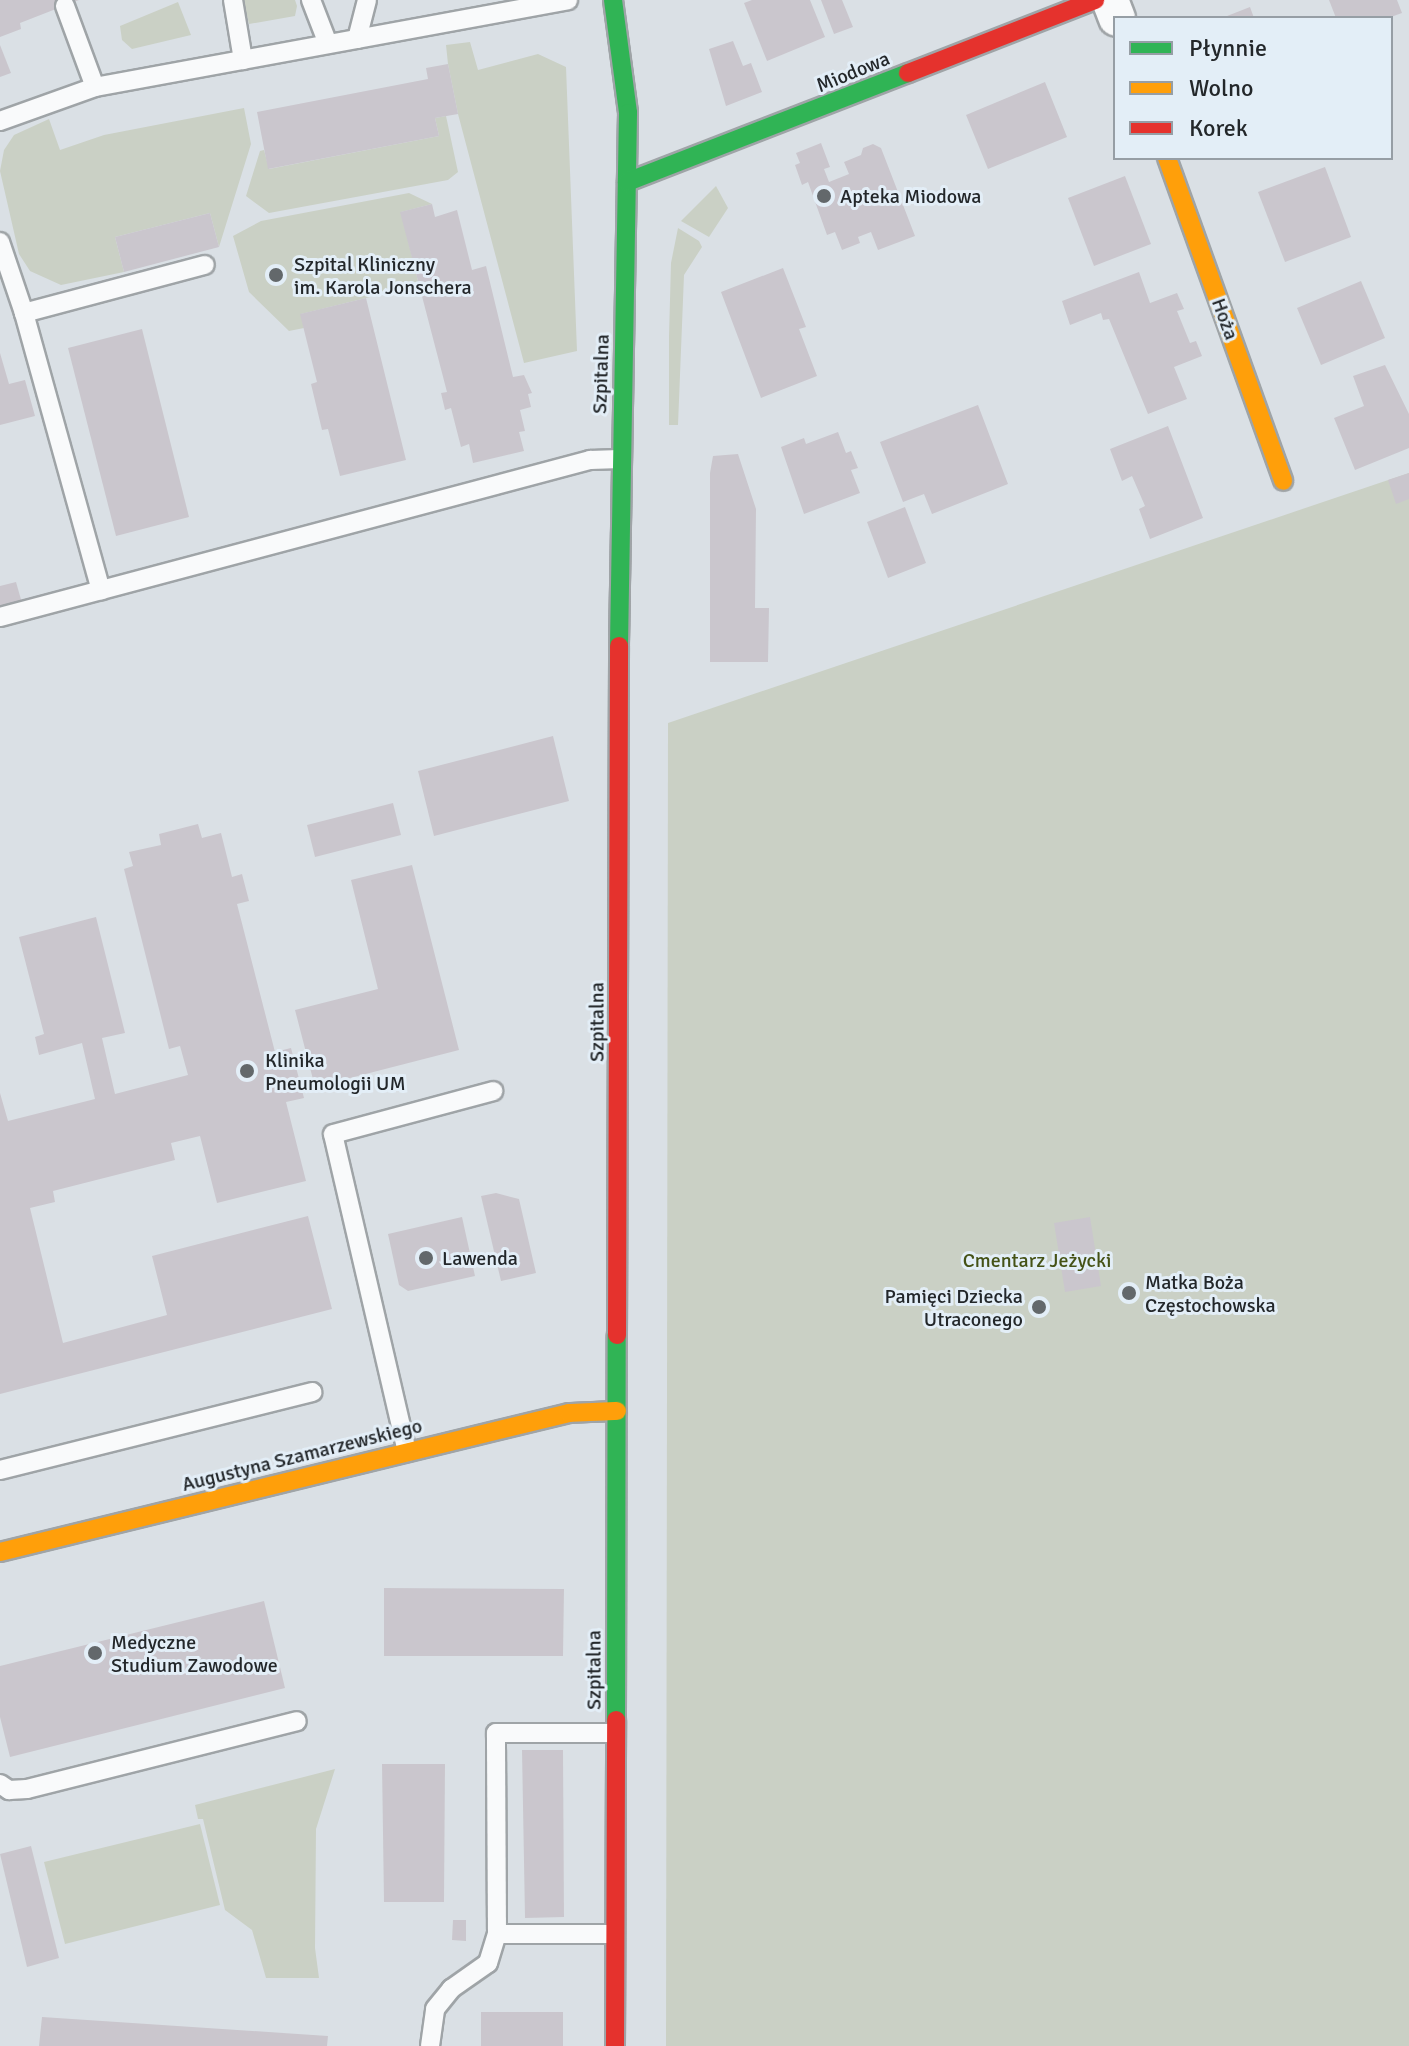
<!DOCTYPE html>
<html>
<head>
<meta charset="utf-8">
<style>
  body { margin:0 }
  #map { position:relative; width:1409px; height:2046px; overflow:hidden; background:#dae0e5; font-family:Signika,sans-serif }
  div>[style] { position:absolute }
  .green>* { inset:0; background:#cad0c5 }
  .building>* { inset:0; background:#cac6cd }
  .roads { filter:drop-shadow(2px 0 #9fa4a7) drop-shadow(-2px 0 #9fa4a7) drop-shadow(0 2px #9fa4a7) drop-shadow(0 -2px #9fa4a7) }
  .lane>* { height:18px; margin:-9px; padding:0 9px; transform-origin:9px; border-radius:9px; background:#f9fafb }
  .street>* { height:36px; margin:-18px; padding:0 18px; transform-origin:18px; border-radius:18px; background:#f9fafb }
  .fast>* { height:18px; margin:-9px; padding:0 9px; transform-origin:9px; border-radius:9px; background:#30b455 }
  .slow>* { height:18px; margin:-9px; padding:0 9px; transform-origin:9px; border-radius:9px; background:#ff9f0a }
  .jam>* { height:18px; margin:-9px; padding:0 9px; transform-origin:9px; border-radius:9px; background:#e5322d }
  .dots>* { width:22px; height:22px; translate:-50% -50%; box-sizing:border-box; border:4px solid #e3eef7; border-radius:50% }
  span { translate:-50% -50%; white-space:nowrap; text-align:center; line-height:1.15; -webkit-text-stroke:6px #e3eef7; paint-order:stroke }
  .street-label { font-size:20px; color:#23272a }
  .poi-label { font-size:20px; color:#23272a }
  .left { translate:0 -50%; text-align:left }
  .right { translate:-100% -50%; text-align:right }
  .park-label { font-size:20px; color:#455216 }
  .legend { position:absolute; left:1113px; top:16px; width:280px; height:144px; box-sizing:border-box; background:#e3eef7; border:2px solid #969ea5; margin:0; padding:10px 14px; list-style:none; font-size:24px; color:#23272a }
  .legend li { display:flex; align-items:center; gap:16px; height:40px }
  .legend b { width:40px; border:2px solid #969ea5 }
</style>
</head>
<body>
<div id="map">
  <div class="green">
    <i style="clip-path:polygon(243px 0,295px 0,297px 6px,295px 16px,249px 24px)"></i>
    <i style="clip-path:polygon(178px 2px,191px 35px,132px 49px,122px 40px,120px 26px)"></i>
    <i style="clip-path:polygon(470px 42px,478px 70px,538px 54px,566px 67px,577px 351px,524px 363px,458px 114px,448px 64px,446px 45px)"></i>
    <i style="clip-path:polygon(244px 108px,251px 144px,219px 247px,210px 213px,115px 237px,124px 272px,61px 285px,30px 271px,19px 254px,0 171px,4px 150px,14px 135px,49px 119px,60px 150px,104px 135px)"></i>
    <i style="clip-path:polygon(446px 116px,458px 172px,448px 180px,269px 213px,246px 196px,260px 151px,264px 150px,269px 169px,439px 136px,435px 118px)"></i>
    <i style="clip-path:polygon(716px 186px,728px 208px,709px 237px,681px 221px)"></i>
    <i style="clip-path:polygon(409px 193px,432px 204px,401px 212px,419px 285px,301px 314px,304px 328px,289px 331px,249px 292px,233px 236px,261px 221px)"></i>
    <i style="clip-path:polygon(678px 228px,699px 241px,702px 247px,684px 275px,678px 425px,669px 425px,669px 336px,671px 263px)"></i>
    <i style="clip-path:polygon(1409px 473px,1409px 2046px,666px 2046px,668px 723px)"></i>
    <i style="clip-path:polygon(335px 1769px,316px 1829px,315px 1948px,319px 1978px,266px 1978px,252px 1930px,225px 1910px,203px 1819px,198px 1819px,195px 1805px)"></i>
    <i style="clip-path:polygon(200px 1824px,220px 1905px,65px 1944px,44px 1862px)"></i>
  </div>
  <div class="building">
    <i style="clip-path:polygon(0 0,79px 0,20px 23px,21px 29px,0 37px)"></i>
    <i style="clip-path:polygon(752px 0,810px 0,825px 37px,767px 61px,744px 3px)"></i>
    <i style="clip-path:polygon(821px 0,842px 0,853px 27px,834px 34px)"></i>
    <i style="clip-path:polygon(1329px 0,1397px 0,1402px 13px,1388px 18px,1336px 18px)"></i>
    <i style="clip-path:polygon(1250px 7px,1254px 18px,1222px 18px)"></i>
    <i style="clip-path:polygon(733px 41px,743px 66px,751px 63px,762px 92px,726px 106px,709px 49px)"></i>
    <i style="clip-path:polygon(0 45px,11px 73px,0 77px)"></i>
    <i style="clip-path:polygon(448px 64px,458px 114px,435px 118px,439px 136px,268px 169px,257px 112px,428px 79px,426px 68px)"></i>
    <i style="clip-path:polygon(1045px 82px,1067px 137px,988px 169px,966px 115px)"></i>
    <i style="clip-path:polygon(821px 143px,830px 167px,824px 169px,829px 182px,849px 174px,844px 162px,861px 155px,863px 148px,873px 144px,881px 148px,915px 236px,878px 250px,871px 232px,858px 237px,860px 243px,842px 250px,835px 232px,827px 235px,808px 182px,802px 185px,795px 165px,800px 163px,796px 153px)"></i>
    <i style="clip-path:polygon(1325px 167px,1351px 237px,1285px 262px,1258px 192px)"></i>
    <i style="clip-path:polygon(1125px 176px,1151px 244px,1094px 266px,1068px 198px)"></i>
    <i style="clip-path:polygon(432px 204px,435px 217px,457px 210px,472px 270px,486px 266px,513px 377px,524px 375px,532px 393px,528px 394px,531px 407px,520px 410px,525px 431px,519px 432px,524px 451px,473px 463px,469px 444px,461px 447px,451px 408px,445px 410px,441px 393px,447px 392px,400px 212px)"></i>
    <i style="clip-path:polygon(210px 213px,219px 247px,124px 272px,115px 237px)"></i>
    <i style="clip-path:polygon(783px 268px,806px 327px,799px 329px,817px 376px,761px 398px,721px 292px)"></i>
    <i style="clip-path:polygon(1139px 272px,1150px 303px,1177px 293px,1184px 309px,1177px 311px,1190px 343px,1196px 341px,1202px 356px,1174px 367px,1187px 399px,1148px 414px,1109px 319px,1103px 320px,1101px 313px,1070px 325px,1062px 301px)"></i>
    <i style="clip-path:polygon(1361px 281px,1385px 338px,1321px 365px,1297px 308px)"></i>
    <i style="clip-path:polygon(366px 298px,406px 460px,340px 476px,328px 429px,322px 430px,311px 384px,317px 382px,300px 314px)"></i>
    <i style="clip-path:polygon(142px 329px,189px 517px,116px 536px,68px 348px)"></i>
    <i style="clip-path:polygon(0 353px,9px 384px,25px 380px,35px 416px,0 425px)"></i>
    <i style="clip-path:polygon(1385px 365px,1409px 414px,1409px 448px,1355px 470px,1334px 418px,1364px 406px,1353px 376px)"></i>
    <i style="clip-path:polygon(978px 405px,1008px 484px,932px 514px,924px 494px,903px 502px,880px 442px)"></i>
    <i style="clip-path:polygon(1168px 426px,1203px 518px,1150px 539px,1139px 509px,1145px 506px,1132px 476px,1122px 481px,1110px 449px)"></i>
    <i style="clip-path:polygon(838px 432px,846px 453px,851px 451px,858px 468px,851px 470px,860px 493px,804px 514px,781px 447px,804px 438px,806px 444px)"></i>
    <i style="clip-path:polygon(738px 454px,756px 509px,755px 608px,769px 608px,768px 662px,710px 662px,710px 473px,713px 456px)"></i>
    <i style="clip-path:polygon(1409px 473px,1409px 499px,1396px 504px,1388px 480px)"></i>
    <i style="clip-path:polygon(905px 507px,926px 563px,888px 578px,867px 522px)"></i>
    <i style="clip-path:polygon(16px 582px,22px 603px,0 609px,0 586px)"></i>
    <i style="clip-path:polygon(553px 736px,569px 801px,434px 836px,418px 771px)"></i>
    <i style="clip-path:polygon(393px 803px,401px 835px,315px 857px,307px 825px)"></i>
    <i style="clip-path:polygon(198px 824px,202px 838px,221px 833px,232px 877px,242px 874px,249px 901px,237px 904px,275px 1052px,291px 1048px,304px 1098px,286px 1102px,306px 1181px,217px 1203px,200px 1136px,171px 1143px,175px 1160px,53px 1191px,55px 1202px,30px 1208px,63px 1343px,167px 1315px,152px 1256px,308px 1216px,332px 1309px,0 1394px,0 1093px,8px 1121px,95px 1099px,82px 1043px,39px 1055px,35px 1037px,44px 1034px,19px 937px,96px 917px,125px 1033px,102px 1038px,115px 1094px,188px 1075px,180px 1046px,169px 1049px,124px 869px,133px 866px,129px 852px,161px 845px,159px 834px)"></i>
    <i style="clip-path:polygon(412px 865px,459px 1050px,315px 1087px,295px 1010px,378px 989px,351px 880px)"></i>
    <i style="clip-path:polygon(496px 1193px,519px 1199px,536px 1273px,501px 1281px,481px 1196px)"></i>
    <i style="clip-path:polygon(462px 1217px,475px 1276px,408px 1291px,399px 1285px,388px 1234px)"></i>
    <i style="clip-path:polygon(1090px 1217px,1101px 1286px,1065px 1292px,1054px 1223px)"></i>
    <i style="clip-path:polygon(384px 1588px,564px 1589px,563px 1656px,384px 1656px)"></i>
    <i style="clip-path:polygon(264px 1601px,285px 1688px,10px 1757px,0 1717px,0 1666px)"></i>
    <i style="clip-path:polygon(522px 1750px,563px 1750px,564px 1917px,525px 1918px)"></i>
    <i style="clip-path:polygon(382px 1764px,445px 1764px,444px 1902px,384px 1902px)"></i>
    <i style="clip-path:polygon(31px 1846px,59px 1958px,27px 1967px,0 1854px)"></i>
    <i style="clip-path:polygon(453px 1920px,466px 1920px,466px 1941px,452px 1940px)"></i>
    <i style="clip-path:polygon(481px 2012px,563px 2012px,563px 2046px,481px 2046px)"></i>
    <i style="clip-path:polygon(42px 2017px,328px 2036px,327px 2046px,39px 2046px)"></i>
  </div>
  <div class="roads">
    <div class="lane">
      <i style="left:233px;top:0;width:61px;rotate:80.5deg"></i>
      <i style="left:311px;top:0;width:47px;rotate:68.9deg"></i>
      <i style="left:65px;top:6px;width:86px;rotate:69.7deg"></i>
      <i style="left:357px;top:39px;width:40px;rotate:-75.6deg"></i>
      <i style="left:0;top:121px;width:101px;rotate:-19.7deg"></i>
      <i style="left:95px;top:87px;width:481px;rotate:-10.4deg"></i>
      <i style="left:0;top:242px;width:75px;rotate:71.3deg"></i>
      <i style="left:24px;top:313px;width:288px;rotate:74.5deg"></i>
      <i style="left:24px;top:313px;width:187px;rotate:-14.9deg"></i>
      <i style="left:0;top:617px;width:611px;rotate:-14.9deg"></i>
      <i style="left:590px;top:460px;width:30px;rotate:-2deg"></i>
      <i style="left:407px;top:1452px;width:326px;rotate:-103.1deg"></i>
      <i style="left:333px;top:1134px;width:166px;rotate:-15deg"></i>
      <i style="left:0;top:1470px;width:322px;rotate:-14deg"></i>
      <i style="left:0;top:1784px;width:11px;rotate:34deg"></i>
      <i style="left:9px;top:1790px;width:18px;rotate:-3deg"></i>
      <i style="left:27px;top:1789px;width:278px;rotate:-14.1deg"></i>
      <i style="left:497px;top:1934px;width:118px"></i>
      <i style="left:430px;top:2046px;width:37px;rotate:-82deg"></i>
      <i style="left:435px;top:2009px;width:26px;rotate:-51deg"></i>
      <i style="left:451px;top:1989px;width:45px;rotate:-35.1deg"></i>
      <i style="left:488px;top:1963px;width:30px;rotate:-73deg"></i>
      <i style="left:497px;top:1934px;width:201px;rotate:-90.3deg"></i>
      <i style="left:496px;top:1733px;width:119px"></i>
    </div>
    <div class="street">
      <i style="left:1110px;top:0;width:19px;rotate:69deg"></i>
    </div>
    <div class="fast">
      <i style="left:613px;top:0;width:114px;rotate:82.4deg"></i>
      <i style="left:628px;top:113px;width:533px;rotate:90.97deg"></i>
      <i style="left:627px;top:182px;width:301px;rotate:-21.2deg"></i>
      <i style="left:616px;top:1720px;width:385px;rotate:-89.9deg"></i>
    </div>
    <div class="slow">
      <i style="left:1167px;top:158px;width:343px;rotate:70.2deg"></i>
      <i style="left:0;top:1552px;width:586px;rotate:-13.73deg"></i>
      <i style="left:569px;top:1413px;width:48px;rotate:-2.4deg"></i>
    </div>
    <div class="jam">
      <i style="left:908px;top:73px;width:201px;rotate:-21.3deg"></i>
      <i style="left:617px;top:1335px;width:689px;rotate:-89.83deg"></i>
      <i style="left:615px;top:2046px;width:326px;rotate:-89.8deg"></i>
    </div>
  </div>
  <div class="dots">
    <i style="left:824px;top:196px;background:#63686b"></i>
    <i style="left:276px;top:275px;background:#63686b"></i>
    <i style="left:247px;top:1071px;background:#63686b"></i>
    <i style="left:426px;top:1258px;background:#63686b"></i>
    <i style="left:1129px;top:1293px;background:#63686b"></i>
    <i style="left:1039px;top:1307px;background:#63686b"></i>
    <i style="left:95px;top:1653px;background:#63686b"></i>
  </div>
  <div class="street-label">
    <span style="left:853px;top:72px;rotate:-22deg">Miodowa</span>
    <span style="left:1225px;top:319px;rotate:70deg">Hoża</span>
    <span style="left:601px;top:374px;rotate:-88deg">Szpitalna</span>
    <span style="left:597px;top:1022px;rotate:-90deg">Szpitalna</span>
    <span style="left:302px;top:1455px;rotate:-14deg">Augustyna Szamarzewskiego</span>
    <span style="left:594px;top:1670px;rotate:-90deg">Szpitalna</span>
  </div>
  <div class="poi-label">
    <span class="left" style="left:840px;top:196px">Apteka Miodowa</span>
    <span class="left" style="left:294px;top:276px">Szpital Kliniczny<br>im. Karola Jonschera</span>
    <span class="left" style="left:265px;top:1072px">Klinika<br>Pneumologii UM</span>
    <span class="left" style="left:442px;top:1258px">Lawenda</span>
    <span class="left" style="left:1145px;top:1294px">Matka Boża<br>Częstochowska</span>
    <span class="right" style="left:1023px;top:1308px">Pamięci Dziecka<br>Utraconego</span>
    <span class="left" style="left:111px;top:1654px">Medyczne<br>Studium Zawodowe</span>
  </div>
  <div class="park-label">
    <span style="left:1037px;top:1260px">Cmentarz Jeżycki</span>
  </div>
  <ul class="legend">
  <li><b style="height:10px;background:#30b455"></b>Płynnie</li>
  <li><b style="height:10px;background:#ff9f0a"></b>Wolno</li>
  <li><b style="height:10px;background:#e5322d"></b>Korek</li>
  </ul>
</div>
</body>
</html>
